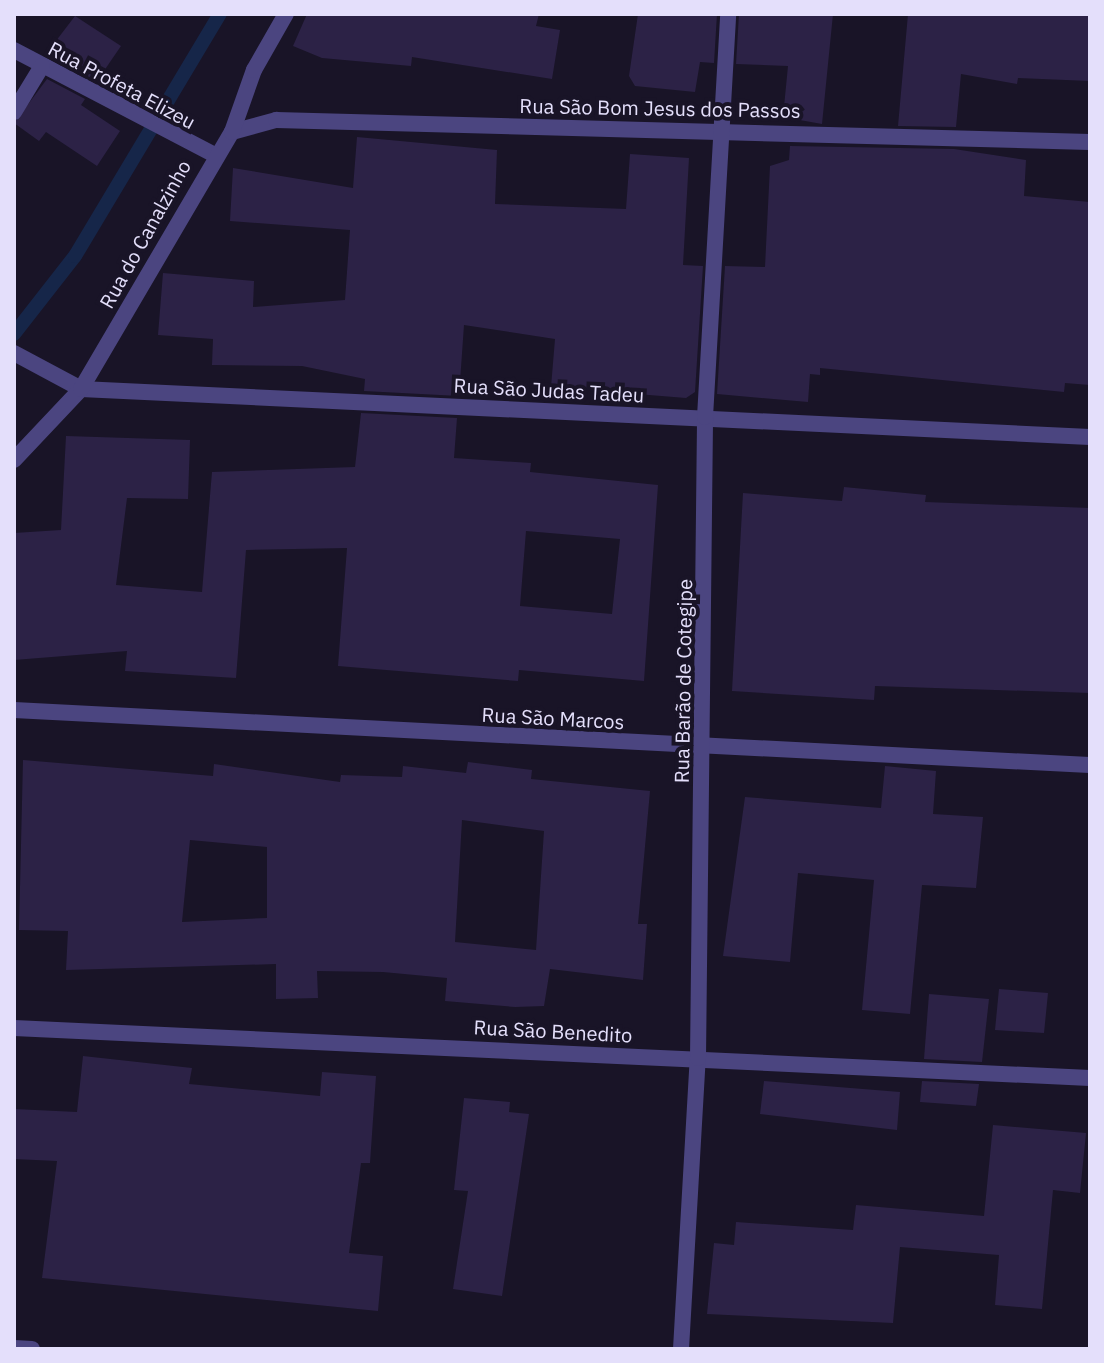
<!DOCTYPE html>
<html>
<head>
<meta charset="utf-8">
<style>
  body { margin:0 }
  #map { position:relative; width:1104px; height:1363px; overflow:hidden; background:#191427; font-family:"IBM Plex Sans",sans-serif }
  div>[style] { position:absolute }
  .stream>* { height:14px; margin:-7px; padding:0 7px; transform-origin:7px; border-radius:7px; background:#162649 }
  .building>* { inset:0; background:#2c2246 }
  .street>* { height:16px; margin:-8px; padding:0 8px; transform-origin:8px; border-radius:8px; background:#4b4580 }
  span { translate:-50% -50%; white-space:nowrap; text-align:center; line-height:1.15; -webkit-text-stroke:8px #191427; paint-order:stroke }
  .street-label { font-size:20px; color:#e4dffb }
  .frame { position:absolute; inset:0; border:16px solid #e4dffb; pointer-events:none }
</style>
</head>
<body>
<div id="map">
  <div class="stream">
    <i style="left:14px;top:334px;width:99px;rotate:-52deg"></i>
    <i style="left:75px;top:256px;width:282px;rotate:-59.1deg"></i>
  </div>
  <div class="building">
    <i style="clip-path:polygon(307px 14px,539px 14px,536px 26px,560px 30px,552px 79px,412px 57px,411px 66px,322px 58px,293px 46px)"></i>
    <i style="clip-path:polygon(638px 14px,717px 14px,714px 63px,700px 62px,695px 92px,635px 86px,629px 76px)"></i>
    <i style="clip-path:polygon(739px 14px,833px 14px,822px 124px,783px 117px,788px 66px,736px 64px)"></i>
    <i style="clip-path:polygon(908px 14px,1090px 15px,1090px 81px,1018px 78px,1017px 84px,961px 74px,956px 127px,898px 126px)"></i>
    <i style="clip-path:polygon(75px 16px,121px 46px,97px 81px,46px 54px)"></i>
    <i style="clip-path:polygon(47px 79px,85px 99px,81px 105px,120px 131px,97px 166px,46px 132px,39px 141px,14px 123px)"></i>
    <i style="clip-path:polygon(357px 137px,497px 150px,495px 204px,626px 209px,630px 154px,689px 158px,683px 265px,703px 266px,695px 392px,686px 398px,551px 387px,555px 339px,464px 325px,459px 396px,364px 391px,365px 379px,302px 366px,212px 365px,213px 339px,158px 335px,163px 273px,254px 281px,253px 307px,345px 300px,350px 230px,230px 221px,233px 168px,353px 188px)"></i>
    <i style="clip-path:polygon(790px 146px,954px 149px,1026px 160px,1024px 196px,1090px 202px,1090px 385px,1065px 383px,1064px 392px,820px 368px,820px 375px,810px 374px,808px 402px,717px 394px,725px 266px,765px 267px,770px 166px,789px 160px)"></i>
    <i style="clip-path:polygon(evenodd,361px 413px,457px 418px,454px 458px,531px 463px,530px 472px,658px 485px,644px 681px,519px 670px,518px 681px,338px 666px,347px 548px,246px 550px,236px 678px,125px 671px,127px 651px,14px 660px,14px 533px,61px 530px,66px 436px,190px 440px,188px 499px,127px 498px,116px 585px,202px 592px,212px 472px,355px 467px,361px 413px,526px 531px,620px 539px,612px 614px,520px 606px,526px 531px)"></i>
    <i style="clip-path:polygon(844px 487px,926px 495px,925px 502px,1090px 508px,1090px 693px,875px 686px,874px 700px,732px 691px,743px 493px,842px 501px)"></i>
    <i style="clip-path:polygon(evenodd,23px 760px,213px 776px,214px 764px,340px 782px,341px 775px,402px 777px,403px 766px,466px 773px,468px 762px,532px 770px,531px 779px,650px 791px,638px 924px,647px 924px,643px 980px,550px 969px,544px 1006px,515px 1007px,445px 1001px,447px 978px,383px 972px,317px 971px,318px 998px,276px 999px,276px 964px,66px 970px,68px 931px,19px 930px,23px 760px,462px 820px,544px 831px,536px 950px,455px 942px,462px 820px,23px 760px,190px 840px,267px 847px,267px 918px,182px 922px,190px 840px)"></i>
    <i style="clip-path:polygon(885px 766px,936px 771px,933px 814px,983px 817px,976px 888px,922px 885px,910px 1014px,862px 1010px,874px 880px,798px 873px,790px 962px,723px 956px,745px 797px,881px 808px)"></i>
    <i style="clip-path:polygon(999px 989px,1048px 993px,1044px 1033px,995px 1030px)"></i>
    <i style="clip-path:polygon(929px 994px,989px 999px,982px 1062px,924px 1059px)"></i>
    <i style="clip-path:polygon(83px 1056px,192px 1068px,189px 1084px,320px 1096px,322px 1072px,376px 1076px,370px 1163px,361px 1163px,349px 1253px,383px 1256px,378px 1311px,42px 1278px,57px 1161px,14px 1159px,14px 1109px,77px 1112px)"></i>
    <i style="clip-path:polygon(764px 1081px,900px 1092px,897px 1130px,760px 1114px)"></i>
    <i style="clip-path:polygon(922px 1081px,979px 1084px,976px 1106px,920px 1102px)"></i>
    <i style="clip-path:polygon(464px 1098px,510px 1102px,509px 1112px,529px 1114px,502px 1296px,453px 1289px,468px 1191px,454px 1190px)"></i>
    <i style="clip-path:polygon(993px 1125px,1086px 1133px,1080px 1193px,1053px 1190px,1042px 1309px,995px 1305px,999px 1255px,900px 1247px,893px 1323px,707px 1314px,714px 1243px,734px 1245px,736px 1222px,853px 1230px,856px 1205px,984px 1216px)"></i>
  </div>
  <div class="street">
    <i style="left:14px;top:50px;width:225px;rotate:27.6deg"></i>
    <i style="left:14px;top:112px;width:54px;rotate:-58.7deg"></i>
    <i style="left:232px;top:132px;width:46px;rotate:-15.3deg"></i>
    <i style="left:276px;top:120px;width:814px;rotate:1.55deg"></i>
    <i style="left:14px;top:353px;width:76px;rotate:28.2deg"></i>
    <i style="left:81px;top:389px;width:1010px;rotate:2.72deg"></i>
    <i style="left:14px;top:460px;width:98px;rotate:-46.7deg"></i>
    <i style="left:81px;top:389px;width:298px;rotate:-59.6deg"></i>
    <i style="left:232px;top:132px;width:66px;rotate:-70.5deg"></i>
    <i style="left:254px;top:70px;width:64px;rotate:-60.3deg"></i>
    <i style="left:14px;top:710px;width:1077px;rotate:2.93deg"></i>
    <i style="left:14px;top:1028px;width:1077px;rotate:2.66deg"></i>
    <i style="left:14px;top:1348px;width:18px;rotate:3deg"></i>
    <i style="left:681px;top:1349px;width:291px;rotate:-86.7deg"></i>
    <i style="left:698px;top:1058px;width:641px;rotate:-89.37deg"></i>
    <i style="left:705px;top:417px;width:404px;rotate:-86.7deg"></i>
  </div>
  <div class="street-label">
    <span style="left:122px;top:85px;rotate:28deg">Rua Profeta Elizeu</span>
    <span style="left:660px;top:108px;rotate:1deg">Rua São Bom Jesus dos Passos</span>
    <span style="left:145px;top:234px;rotate:-61deg">Rua do Canalzinho</span>
    <span style="left:549px;top:390px;rotate:3deg">Rua São Judas Tadeu</span>
    <span style="left:683px;top:681px;rotate:-89deg">Rua Barão de Cotegipe</span>
    <span style="left:553px;top:718px;rotate:3deg">Rua São Marcos</span>
    <span style="left:553px;top:1031px;rotate:3deg">Rua São Benedito</span>
  </div>
  <div class="frame"></div>
</div>
</body>
</html>
